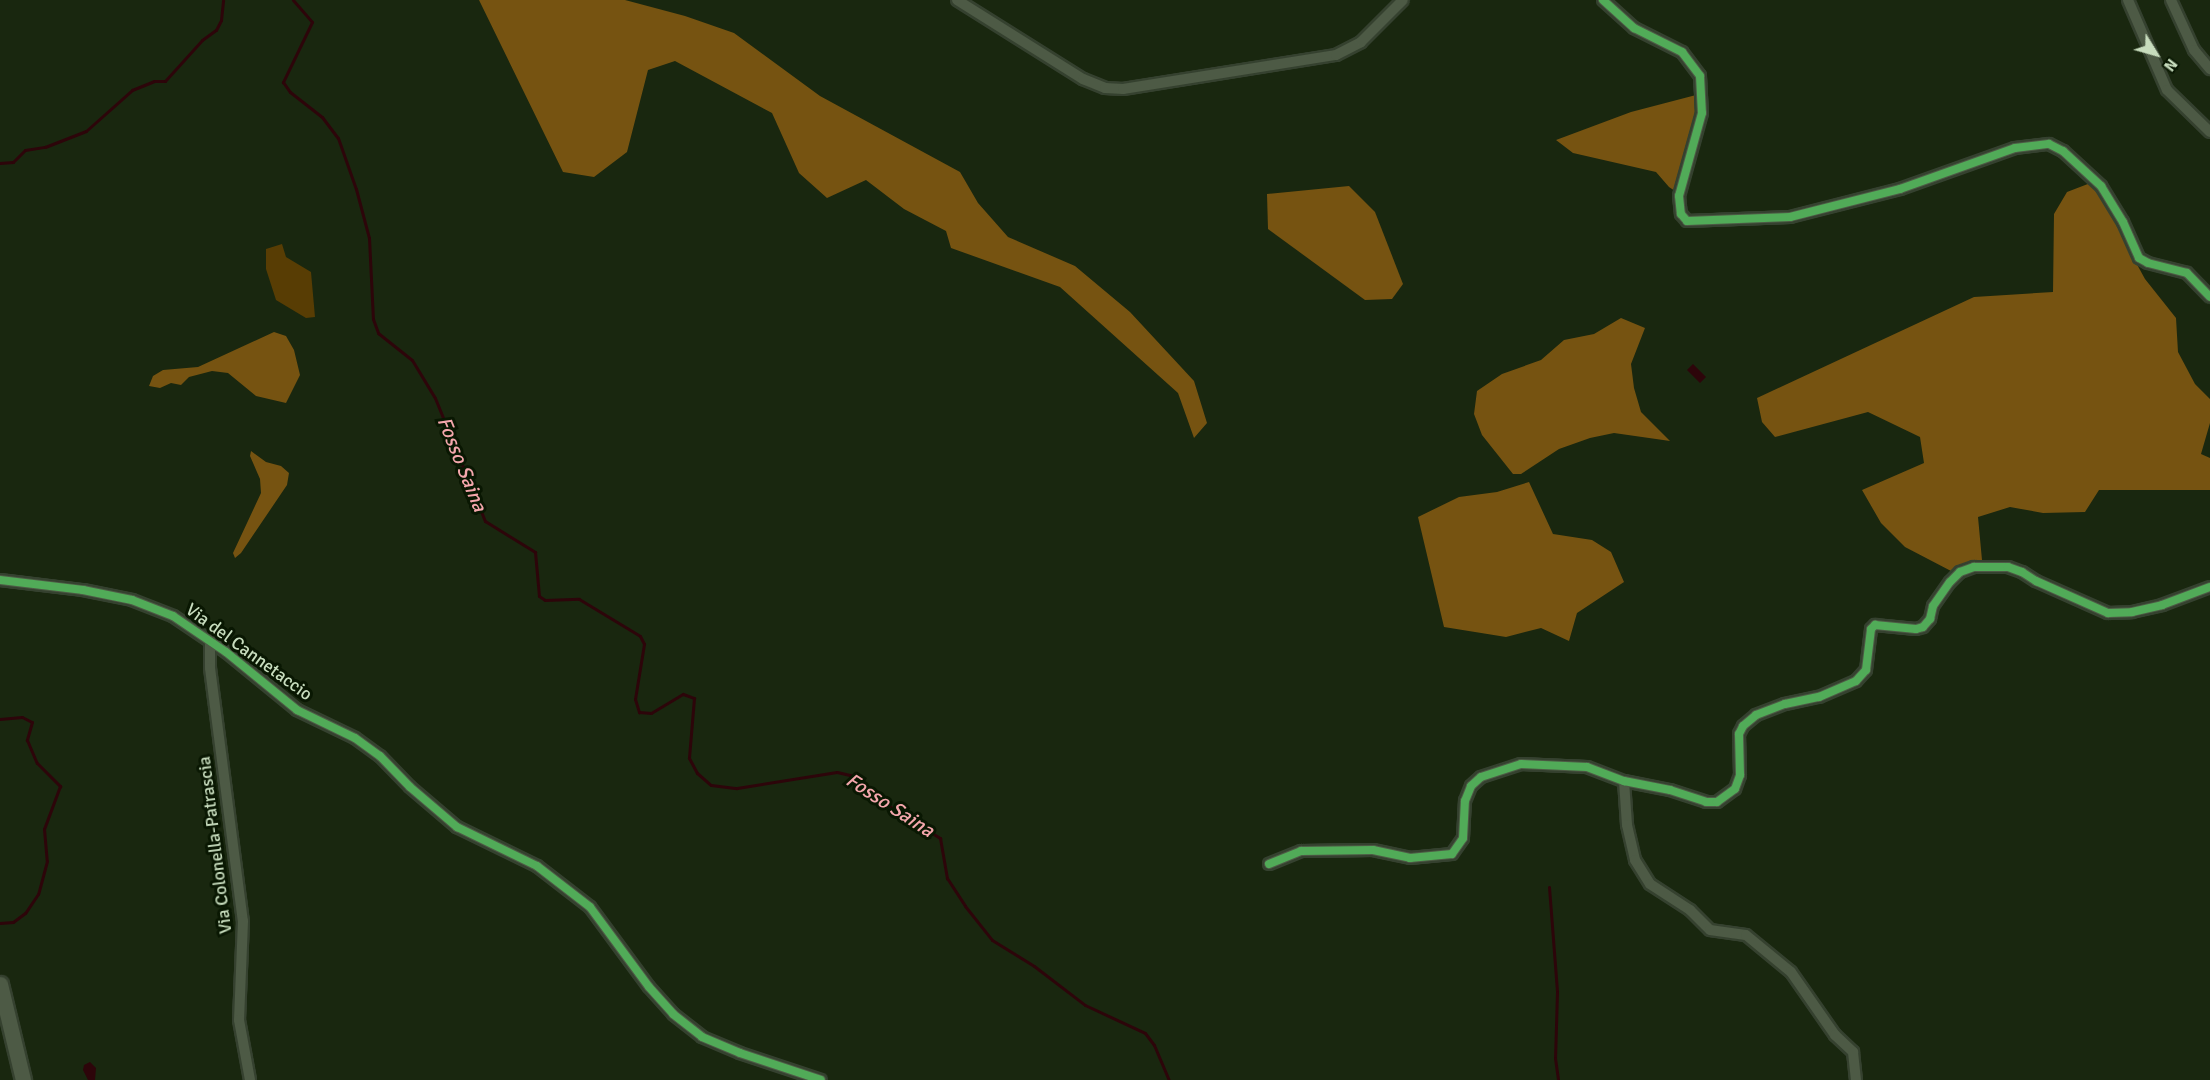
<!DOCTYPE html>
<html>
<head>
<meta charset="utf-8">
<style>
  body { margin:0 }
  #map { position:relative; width:2210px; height:1080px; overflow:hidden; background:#19270f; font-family:Signika,sans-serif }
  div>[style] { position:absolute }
  .green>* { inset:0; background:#583d04 }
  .forest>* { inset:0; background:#765311 }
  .water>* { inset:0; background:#2d050a }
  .stream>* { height:3px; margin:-1.5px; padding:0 1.5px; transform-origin:1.5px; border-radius:1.5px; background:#2d050a }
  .roads { filter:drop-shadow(2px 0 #35412f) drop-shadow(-2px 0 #35412f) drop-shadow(0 2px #35412f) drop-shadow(0 -2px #35412f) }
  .minor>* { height:10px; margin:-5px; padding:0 5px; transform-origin:5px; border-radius:5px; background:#4d5a45 }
  .secondary>* { height:15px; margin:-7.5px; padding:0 7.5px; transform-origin:7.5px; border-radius:7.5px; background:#4d5a45 }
  .cycleway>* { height:8px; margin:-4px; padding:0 4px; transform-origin:4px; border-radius:4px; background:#51ab58 }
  span { translate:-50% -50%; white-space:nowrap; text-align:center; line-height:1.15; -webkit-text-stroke:6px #091702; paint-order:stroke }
  .street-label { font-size:18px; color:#c7dcbd }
  .water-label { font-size:20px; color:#f4a7ac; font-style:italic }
  .north { position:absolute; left:2126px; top:24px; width:60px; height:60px; -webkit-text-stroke:4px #091702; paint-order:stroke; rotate:127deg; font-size:16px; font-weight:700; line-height:24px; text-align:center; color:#c7dcbd }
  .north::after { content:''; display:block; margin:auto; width:21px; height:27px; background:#c7dcbd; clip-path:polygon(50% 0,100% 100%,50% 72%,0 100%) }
</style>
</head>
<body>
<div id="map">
  <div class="green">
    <i style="clip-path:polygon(282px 244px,286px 257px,311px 272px,315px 317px,306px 318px,276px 300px,266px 269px,266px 249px)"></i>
  </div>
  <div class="forest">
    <i style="clip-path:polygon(479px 0,625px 0,685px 16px,734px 33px,820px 96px,960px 172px,978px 203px,1008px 237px,1075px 266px,1130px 312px,1194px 381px,1207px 423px,1194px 438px,1178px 393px,1060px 287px,951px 248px,946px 231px,904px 209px,866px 180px,827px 198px,799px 173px,772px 113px,675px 61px,648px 70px,627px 152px,594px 177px,563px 172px)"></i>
    <i style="clip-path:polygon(1696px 95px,1695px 131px,1675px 191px,1669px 187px,1656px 172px,1573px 153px,1556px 140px,1631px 112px)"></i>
    <i style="clip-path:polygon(2093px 182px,2115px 215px,2128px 248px,2145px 279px,2176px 318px,2178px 352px,2195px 384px,2210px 399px,2210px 423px,2201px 454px,2210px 458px,2210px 490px,2099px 490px,2085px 512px,2043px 513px,2010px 507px,1978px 517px,1982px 560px,1951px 571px,1905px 547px,1881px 523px,1862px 490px,1924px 463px,1920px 437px,1868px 412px,1775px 437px,1762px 422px,1757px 398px,1974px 297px,2053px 292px,2054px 214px,2067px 192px)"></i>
    <i style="clip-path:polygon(1349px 186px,1375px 212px,1403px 284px,1392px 299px,1365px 300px,1268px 229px,1267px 194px)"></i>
    <i style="clip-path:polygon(1621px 318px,1645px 328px,1631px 364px,1634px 388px,1641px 412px,1670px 441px,1614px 433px,1590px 438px,1559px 449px,1521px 474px,1513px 474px,1482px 435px,1474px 414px,1477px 391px,1502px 374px,1541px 360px,1564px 340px,1594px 334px)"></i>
    <i style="clip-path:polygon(274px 332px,286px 336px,294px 350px,300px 375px,286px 403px,256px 396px,228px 373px,212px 371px,189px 377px,181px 385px,171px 383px,160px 388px,149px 386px,153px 376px,163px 370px,198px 367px)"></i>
    <i style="clip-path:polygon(251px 451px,266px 462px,281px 466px,289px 473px,287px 485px,241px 553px,235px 558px,233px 553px,261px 493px,260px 479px,250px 456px)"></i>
    <i style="clip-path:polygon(1529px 482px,1553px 534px,1592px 540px,1611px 552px,1624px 582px,1577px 613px,1569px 641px,1541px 628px,1506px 637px,1444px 627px,1418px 517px,1459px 497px,1497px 492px)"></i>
  </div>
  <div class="water">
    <i style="clip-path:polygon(1693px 364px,1706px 377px,1700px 383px,1687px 370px)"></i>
    <i style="clip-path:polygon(90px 1062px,96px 1068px,95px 1080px,88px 1080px,83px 1070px,84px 1065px)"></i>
  </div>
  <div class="stream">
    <i style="left:293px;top:0;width:29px;rotate:49deg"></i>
    <i style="left:312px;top:22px;width:67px;rotate:115.8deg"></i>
    <i style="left:283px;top:82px;width:12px;rotate:55deg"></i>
    <i style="left:290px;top:92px;width:41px;rotate:38deg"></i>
    <i style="left:322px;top:117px;width:26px;rotate:53deg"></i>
    <i style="left:338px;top:138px;width:54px;rotate:70.6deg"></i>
    <i style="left:356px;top:189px;width:51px;rotate:75.1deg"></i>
    <i style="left:369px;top:238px;width:81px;rotate:87.2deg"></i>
    <i style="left:373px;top:319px;width:15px;rotate:70deg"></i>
    <i style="left:378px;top:333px;width:43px;rotate:38.5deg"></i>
    <i style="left:412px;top:360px;width:44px;rotate:58.8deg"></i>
    <i style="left:435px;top:398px;width:133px;rotate:67.9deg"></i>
    <i style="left:485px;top:521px;width:59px;rotate:31.8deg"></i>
    <i style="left:535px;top:552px;width:44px;rotate:84.8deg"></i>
    <i style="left:539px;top:596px;width:7px;rotate:34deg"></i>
    <i style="left:545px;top:600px;width:34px;rotate:-2deg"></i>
    <i style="left:579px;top:599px;width:71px;rotate:31.2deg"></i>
    <i style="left:640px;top:636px;width:9px;rotate:63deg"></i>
    <i style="left:644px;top:644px;width:56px;rotate:99.3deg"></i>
    <i style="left:635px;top:699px;width:14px;rotate:73deg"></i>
    <i style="left:639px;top:712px;width:12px;rotate:5deg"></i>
    <i style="left:651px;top:713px;width:37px;rotate:-31deg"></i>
    <i style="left:683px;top:694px;width:12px;rotate:20deg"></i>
    <i style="left:694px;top:698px;width:60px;rotate:94.8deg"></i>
    <i style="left:689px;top:758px;width:17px;rotate:62deg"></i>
    <i style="left:697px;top:773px;width:18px;rotate:41deg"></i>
    <i style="left:711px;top:785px;width:26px;rotate:7deg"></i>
    <i style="left:737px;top:788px;width:101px;rotate:-9.1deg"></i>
    <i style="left:837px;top:772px;width:13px;rotate:13deg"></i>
    <i style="left:850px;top:775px;width:53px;rotate:38.2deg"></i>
    <i style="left:892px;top:808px;width:57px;rotate:32deg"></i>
    <i style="left:940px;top:838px;width:41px;rotate:80.1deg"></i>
    <i style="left:947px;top:878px;width:33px;rotate:57deg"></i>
    <i style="left:965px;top:906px;width:43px;rotate:51.5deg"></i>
    <i style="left:992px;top:940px;width:49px;rotate:31.8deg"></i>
    <i style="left:1034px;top:966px;width:64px;rotate:37.4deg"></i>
    <i style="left:1085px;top:1005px;width:66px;rotate:25deg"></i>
    <i style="left:1145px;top:1033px;width:15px;rotate:53deg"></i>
    <i style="left:1154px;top:1045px;width:38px;rotate:67deg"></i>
    <i style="left:0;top:163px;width:13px;rotate:-4deg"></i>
    <i style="left:13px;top:162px;width:17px;rotate:-45deg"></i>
    <i style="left:25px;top:150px;width:20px;rotate:-9deg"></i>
    <i style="left:45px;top:147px;width:44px;rotate:-21.3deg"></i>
    <i style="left:86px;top:131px;width:62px;rotate:-41.7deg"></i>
    <i style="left:132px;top:90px;width:24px;rotate:-22deg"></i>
    <i style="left:154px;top:81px;width:11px"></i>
    <i style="left:165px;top:81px;width:55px;rotate:-47.9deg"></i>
    <i style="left:202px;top:40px;width:17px;rotate:-36deg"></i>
    <i style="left:216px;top:30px;width:11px;rotate:-63deg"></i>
    <i style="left:221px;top:20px;width:20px;rotate:-84deg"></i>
    <i style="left:0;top:719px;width:22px;rotate:-5deg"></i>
    <i style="left:22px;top:717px;width:11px;rotate:27deg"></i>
    <i style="left:32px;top:722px;width:19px;rotate:106deg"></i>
    <i style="left:27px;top:740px;width:25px;rotate:67deg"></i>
    <i style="left:37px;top:763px;width:33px;rotate:45deg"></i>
    <i style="left:60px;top:786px;width:46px;rotate:110.4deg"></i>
    <i style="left:44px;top:829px;width:32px;rotate:85deg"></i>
    <i style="left:47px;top:861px;width:34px;rotate:105deg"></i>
    <i style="left:38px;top:894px;width:23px;rotate:124deg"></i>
    <i style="left:25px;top:913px;width:15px;rotate:143deg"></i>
    <i style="left:13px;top:922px;width:13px;rotate:176deg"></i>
    <i style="left:1549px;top:887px;width:105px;rotate:85.6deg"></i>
    <i style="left:1557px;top:992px;width:66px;rotate:91.7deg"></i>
    <i style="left:1555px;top:1058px;width:22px;rotate:82deg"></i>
  </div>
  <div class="roads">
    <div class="minor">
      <i style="left:957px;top:0;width:149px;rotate:32.1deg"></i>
      <i style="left:1083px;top:79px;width:24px;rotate:22deg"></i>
      <i style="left:1105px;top:88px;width:18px;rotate:3deg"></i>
      <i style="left:1123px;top:89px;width:216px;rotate:-9.1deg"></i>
      <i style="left:1336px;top:55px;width:28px;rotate:-27deg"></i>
      <i style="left:1361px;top:42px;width:59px;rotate:-45deg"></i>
      <i style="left:1603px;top:0;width:42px;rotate:42.1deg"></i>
      <i style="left:1634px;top:28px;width:54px;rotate:26.6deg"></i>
      <i style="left:1682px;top:52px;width:30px;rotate:53deg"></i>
      <i style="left:1700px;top:76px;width:37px;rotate:87deg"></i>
      <i style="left:1702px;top:113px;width:86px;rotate:105.5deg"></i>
      <i style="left:1679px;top:196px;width:18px;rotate:84deg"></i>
      <i style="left:1681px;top:214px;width:9px;rotate:49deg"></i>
      <i style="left:1687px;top:221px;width:103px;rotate:-2.2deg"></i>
      <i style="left:1790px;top:217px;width:114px;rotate:-14.3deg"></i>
      <i style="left:1900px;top:189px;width:122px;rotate:-19.6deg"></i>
      <i style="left:2015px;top:148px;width:34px;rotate:-7deg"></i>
      <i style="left:2049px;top:144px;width:16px;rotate:27deg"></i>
      <i style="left:2063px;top:151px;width:52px;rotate:42.6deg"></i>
      <i style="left:2101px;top:186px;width:42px;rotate:58.6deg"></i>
      <i style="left:2123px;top:222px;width:39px;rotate:66deg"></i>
      <i style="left:2139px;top:258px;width:10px;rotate:29deg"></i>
      <i style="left:2148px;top:263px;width:40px;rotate:14.4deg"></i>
      <i style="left:2187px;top:273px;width:33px;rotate:46deg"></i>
      <i style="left:2128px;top:0;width:98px;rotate:66.6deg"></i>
      <i style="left:2167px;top:90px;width:60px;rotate:44.3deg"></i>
      <i style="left:2171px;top:0;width:55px;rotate:65.3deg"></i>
      <i style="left:2194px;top:50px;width:25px;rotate:50deg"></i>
      <i style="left:0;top:580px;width:84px;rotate:6.9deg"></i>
      <i style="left:83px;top:590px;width:50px;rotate:11.5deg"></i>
      <i style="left:132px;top:600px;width:44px;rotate:21.3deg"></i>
      <i style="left:173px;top:616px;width:64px;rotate:34.2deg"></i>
      <i style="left:226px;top:652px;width:92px;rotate:39.2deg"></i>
      <i style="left:297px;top:710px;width:64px;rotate:25.8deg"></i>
      <i style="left:355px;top:738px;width:31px;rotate:36deg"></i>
      <i style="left:380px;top:756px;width:43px;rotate:45.9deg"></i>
      <i style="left:410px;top:787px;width:62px;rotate:40.4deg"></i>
      <i style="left:457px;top:827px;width:89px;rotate:26deg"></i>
      <i style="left:537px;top:866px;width:67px;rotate:37.7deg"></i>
      <i style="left:590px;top:907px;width:99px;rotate:53.6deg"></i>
      <i style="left:649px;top:987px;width:36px;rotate:48deg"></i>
      <i style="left:673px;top:1014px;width:37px;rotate:38deg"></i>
      <i style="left:702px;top:1037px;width:41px;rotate:22.8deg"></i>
      <i style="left:740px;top:1053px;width:85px;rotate:18.4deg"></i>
      <i style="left:210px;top:641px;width:27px;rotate:90deg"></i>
      <i style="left:210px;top:668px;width:255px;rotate:82.6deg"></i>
      <i style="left:243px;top:921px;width:99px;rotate:92.3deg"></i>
      <i style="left:239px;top:1020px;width:61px;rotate:79.6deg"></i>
      <i style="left:1624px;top:781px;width:44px;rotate:86.1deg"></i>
      <i style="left:1627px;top:825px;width:36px;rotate:77deg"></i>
      <i style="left:1635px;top:860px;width:28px;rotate:58deg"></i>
      <i style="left:1650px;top:884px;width:48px;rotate:33deg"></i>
      <i style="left:1690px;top:910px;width:28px;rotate:45deg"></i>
      <i style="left:1710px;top:930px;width:36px;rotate:8deg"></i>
      <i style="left:1746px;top:935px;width:58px;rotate:39.4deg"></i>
      <i style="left:1791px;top:972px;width:77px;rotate:55.1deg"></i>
      <i style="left:1835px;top:1035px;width:25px;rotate:43deg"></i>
      <i style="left:1853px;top:1052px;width:28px;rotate:84deg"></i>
      <i style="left:1269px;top:864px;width:35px;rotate:-22deg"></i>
      <i style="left:1301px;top:851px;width:72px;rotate:-0.8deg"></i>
      <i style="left:1373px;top:850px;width:38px;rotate:12deg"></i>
      <i style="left:1410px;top:858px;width:42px;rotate:-5.4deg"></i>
      <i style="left:1452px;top:854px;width:19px;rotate:-55deg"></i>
      <i style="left:1463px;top:838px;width:37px;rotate:-87deg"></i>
      <i style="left:1465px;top:801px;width:16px;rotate:-68deg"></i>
      <i style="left:1471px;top:786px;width:13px;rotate:-42deg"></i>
      <i style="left:1481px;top:777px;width:42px;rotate:-18deg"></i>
      <i style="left:1521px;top:764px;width:66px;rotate:2.6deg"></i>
      <i style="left:1587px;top:767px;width:40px;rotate:21deg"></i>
      <i style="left:1624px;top:781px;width:47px;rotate:11.1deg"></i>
      <i style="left:1670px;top:790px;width:38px;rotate:18deg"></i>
      <i style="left:1706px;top:802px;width:11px"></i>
      <i style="left:1717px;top:802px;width:22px;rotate:-36deg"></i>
      <i style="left:1735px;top:789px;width:15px;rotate:-70deg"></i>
      <i style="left:1740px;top:775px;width:41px;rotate:-91.4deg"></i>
      <i style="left:1739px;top:734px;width:9px;rotate:-63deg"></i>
      <i style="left:1743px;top:726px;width:17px;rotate:-40deg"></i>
      <i style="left:1756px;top:715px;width:31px;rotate:-21deg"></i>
      <i style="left:1785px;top:704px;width:35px;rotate:-12deg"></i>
      <i style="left:1819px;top:697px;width:40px;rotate:-23.4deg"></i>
      <i style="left:1856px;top:681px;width:15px;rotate:-48deg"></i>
      <i style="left:1866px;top:670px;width:41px;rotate:-83deg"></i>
      <i style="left:1871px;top:629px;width:6px;rotate:-45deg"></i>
      <i style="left:1875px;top:625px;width:41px;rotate:5.6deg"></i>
      <i style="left:1916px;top:629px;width:7px;rotate:-16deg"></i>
      <i style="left:1923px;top:627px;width:11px;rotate:-49deg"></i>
      <i style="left:1930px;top:619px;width:13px;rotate:-77deg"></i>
      <i style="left:1933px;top:606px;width:29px;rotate:-55deg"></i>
      <i style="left:1950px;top:582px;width:14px;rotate:-45deg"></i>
      <i style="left:1960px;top:572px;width:15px;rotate:-20deg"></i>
      <i style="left:1974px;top:567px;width:34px"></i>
      <i style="left:2008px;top:567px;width:15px;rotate:20deg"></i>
      <i style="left:2022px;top:572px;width:17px;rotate:33deg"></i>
      <i style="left:2036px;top:581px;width:79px;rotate:24deg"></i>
      <i style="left:2108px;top:613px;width:24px;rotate:-2deg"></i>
      <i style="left:2132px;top:612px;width:31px;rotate:-13deg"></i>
      <i style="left:2162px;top:605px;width:51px;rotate:-20.6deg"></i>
    </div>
    <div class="secondary">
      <i style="left:0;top:984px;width:99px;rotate:76.5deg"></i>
    </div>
  </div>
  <div class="cycleway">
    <i style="left:1603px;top:0;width:42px;rotate:42.1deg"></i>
    <i style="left:1634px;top:28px;width:54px;rotate:26.6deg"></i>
    <i style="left:1682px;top:52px;width:30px;rotate:53deg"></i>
    <i style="left:1700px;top:76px;width:37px;rotate:87deg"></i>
    <i style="left:1702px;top:113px;width:86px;rotate:105.5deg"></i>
    <i style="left:1679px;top:196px;width:18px;rotate:84deg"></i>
    <i style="left:1681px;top:214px;width:9px;rotate:49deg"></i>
    <i style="left:1687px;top:221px;width:103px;rotate:-2.2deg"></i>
    <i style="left:1790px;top:217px;width:114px;rotate:-14.3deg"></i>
    <i style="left:1900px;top:189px;width:122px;rotate:-19.6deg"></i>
    <i style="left:2015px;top:148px;width:34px;rotate:-7deg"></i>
    <i style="left:2049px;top:144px;width:16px;rotate:27deg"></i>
    <i style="left:2063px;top:151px;width:52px;rotate:42.6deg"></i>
    <i style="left:2101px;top:186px;width:42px;rotate:58.6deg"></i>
    <i style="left:2123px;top:222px;width:39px;rotate:66deg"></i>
    <i style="left:2139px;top:258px;width:10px;rotate:29deg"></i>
    <i style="left:2148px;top:263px;width:40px;rotate:14.4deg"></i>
    <i style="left:2187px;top:273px;width:33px;rotate:46deg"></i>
    <i style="left:0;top:580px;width:84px;rotate:6.9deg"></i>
    <i style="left:83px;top:590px;width:50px;rotate:11.5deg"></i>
    <i style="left:132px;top:600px;width:44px;rotate:21.3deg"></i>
    <i style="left:173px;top:616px;width:64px;rotate:34.2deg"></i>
    <i style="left:226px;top:652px;width:92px;rotate:39.2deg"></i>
    <i style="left:297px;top:710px;width:64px;rotate:25.8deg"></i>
    <i style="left:355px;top:738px;width:31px;rotate:36deg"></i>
    <i style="left:380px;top:756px;width:43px;rotate:45.9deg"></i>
    <i style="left:410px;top:787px;width:62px;rotate:40.4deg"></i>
    <i style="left:457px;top:827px;width:89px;rotate:26deg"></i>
    <i style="left:537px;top:866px;width:67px;rotate:37.7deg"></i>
    <i style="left:590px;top:907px;width:99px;rotate:53.6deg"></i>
    <i style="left:649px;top:987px;width:36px;rotate:48deg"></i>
    <i style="left:673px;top:1014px;width:37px;rotate:38deg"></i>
    <i style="left:702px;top:1037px;width:41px;rotate:22.8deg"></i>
    <i style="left:740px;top:1053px;width:85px;rotate:18.4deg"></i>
    <i style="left:1269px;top:864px;width:35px;rotate:-22deg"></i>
    <i style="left:1301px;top:851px;width:72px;rotate:-0.8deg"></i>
    <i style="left:1373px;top:850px;width:38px;rotate:12deg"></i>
    <i style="left:1410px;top:858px;width:42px;rotate:-5.4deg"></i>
    <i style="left:1452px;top:854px;width:19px;rotate:-55deg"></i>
    <i style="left:1463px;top:838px;width:37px;rotate:-87deg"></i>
    <i style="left:1465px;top:801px;width:16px;rotate:-68deg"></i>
    <i style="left:1471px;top:786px;width:13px;rotate:-42deg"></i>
    <i style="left:1481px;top:777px;width:42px;rotate:-18deg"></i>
    <i style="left:1521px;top:764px;width:66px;rotate:2.6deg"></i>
    <i style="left:1587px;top:767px;width:40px;rotate:21deg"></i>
    <i style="left:1624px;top:781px;width:47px;rotate:11.1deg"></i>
    <i style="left:1670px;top:790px;width:38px;rotate:18deg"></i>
    <i style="left:1706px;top:802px;width:11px"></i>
    <i style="left:1717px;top:802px;width:22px;rotate:-36deg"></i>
    <i style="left:1735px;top:789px;width:15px;rotate:-70deg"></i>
    <i style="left:1740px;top:775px;width:41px;rotate:-91.4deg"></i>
    <i style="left:1739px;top:734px;width:9px;rotate:-63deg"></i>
    <i style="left:1743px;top:726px;width:17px;rotate:-40deg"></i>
    <i style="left:1756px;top:715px;width:31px;rotate:-21deg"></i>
    <i style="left:1785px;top:704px;width:35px;rotate:-12deg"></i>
    <i style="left:1819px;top:697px;width:40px;rotate:-23.4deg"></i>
    <i style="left:1856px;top:681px;width:15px;rotate:-48deg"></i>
    <i style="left:1866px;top:670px;width:41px;rotate:-83deg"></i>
    <i style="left:1871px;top:629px;width:6px;rotate:-45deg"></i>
    <i style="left:1875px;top:625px;width:41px;rotate:5.6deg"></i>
    <i style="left:1916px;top:629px;width:7px;rotate:-16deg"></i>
    <i style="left:1923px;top:627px;width:11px;rotate:-49deg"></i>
    <i style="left:1930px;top:619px;width:13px;rotate:-77deg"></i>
    <i style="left:1933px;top:606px;width:29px;rotate:-55deg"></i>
    <i style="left:1950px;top:582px;width:14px;rotate:-45deg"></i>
    <i style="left:1960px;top:572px;width:15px;rotate:-20deg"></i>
    <i style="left:1974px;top:567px;width:34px"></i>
    <i style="left:2008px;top:567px;width:15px;rotate:20deg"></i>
    <i style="left:2022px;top:572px;width:17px;rotate:33deg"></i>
    <i style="left:2036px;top:581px;width:79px;rotate:24deg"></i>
    <i style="left:2108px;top:613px;width:24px;rotate:-2deg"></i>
    <i style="left:2132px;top:612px;width:31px;rotate:-13deg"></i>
    <i style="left:2162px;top:605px;width:51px;rotate:-20.6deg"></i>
  </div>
  <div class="street-label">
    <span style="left:249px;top:652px;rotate:36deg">Via del Cannetaccio</span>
    <span style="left:215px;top:845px;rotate:-97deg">Via Colonella-Patrascia</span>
  </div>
  <div class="water-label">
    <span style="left:462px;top:464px;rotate:68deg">Fosso Saina</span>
    <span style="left:890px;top:805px;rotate:33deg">Fosso Saina</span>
  </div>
  <div class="north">N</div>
</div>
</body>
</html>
